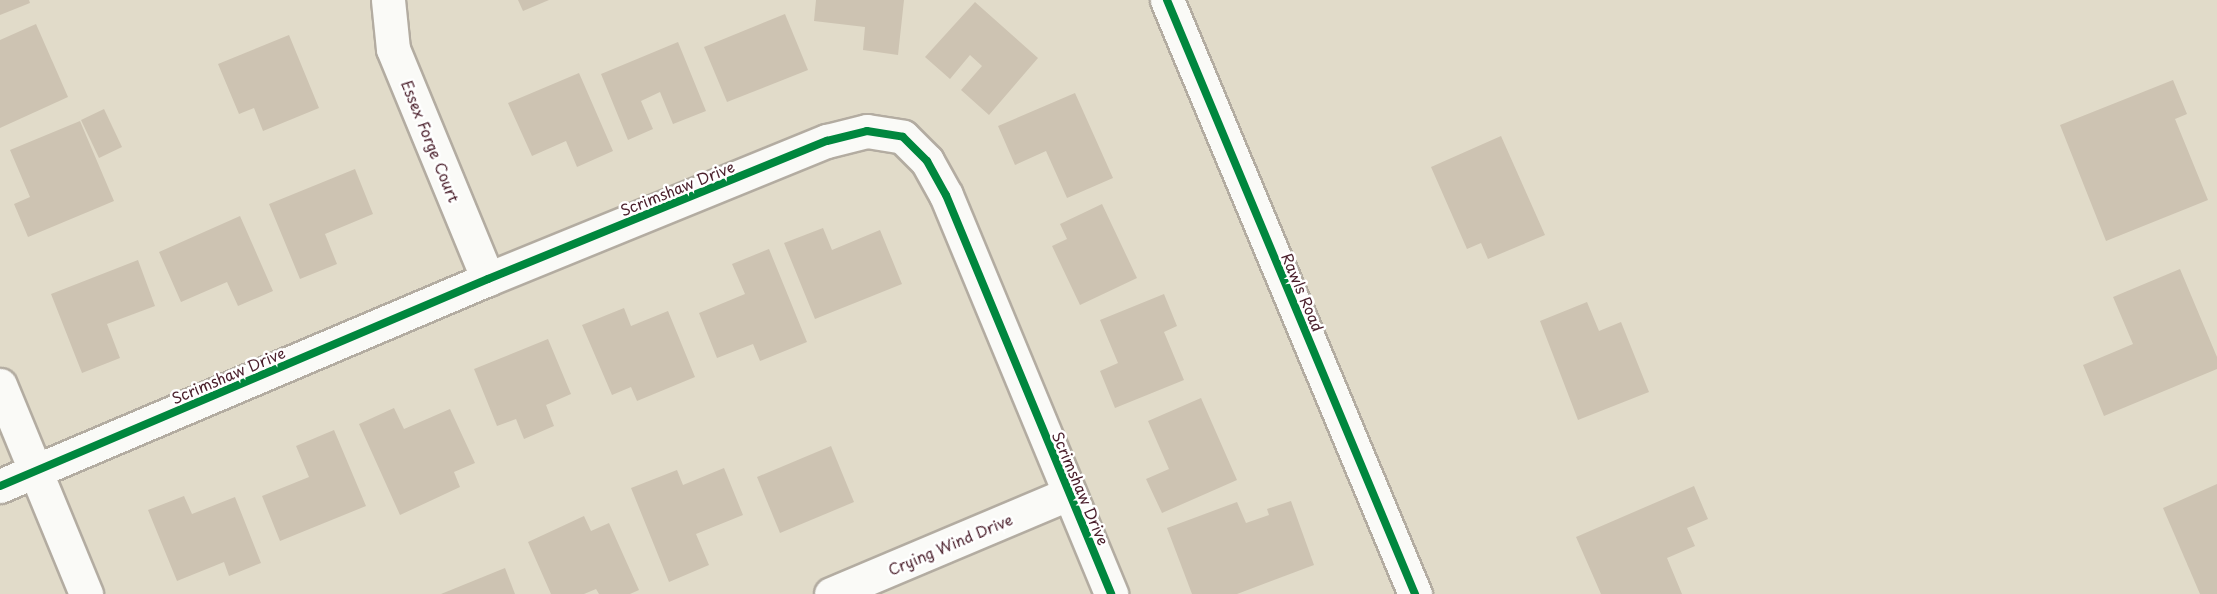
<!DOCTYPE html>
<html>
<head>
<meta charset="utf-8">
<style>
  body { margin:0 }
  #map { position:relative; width:2217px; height:594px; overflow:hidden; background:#e1dbc9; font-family:"Playpen Sans",sans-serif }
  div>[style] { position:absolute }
  .building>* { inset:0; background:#cdc3b2 }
  .roads { filter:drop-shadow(2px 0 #b3aca1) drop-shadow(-2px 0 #b3aca1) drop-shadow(0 2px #b3aca1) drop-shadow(0 -2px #b3aca1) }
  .minor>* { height:33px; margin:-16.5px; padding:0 16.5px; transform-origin:16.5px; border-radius:16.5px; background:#fafaf7 }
  .cycleway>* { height:8px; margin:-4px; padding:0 4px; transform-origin:4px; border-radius:4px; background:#00873e }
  span { translate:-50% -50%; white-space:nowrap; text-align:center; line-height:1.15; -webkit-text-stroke:5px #fff; paint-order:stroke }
  .street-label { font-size:15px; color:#4a1f2b }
</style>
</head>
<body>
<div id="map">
  <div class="building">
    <i style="clip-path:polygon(0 0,29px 0,30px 3px,0 15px)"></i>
    <i style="clip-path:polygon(518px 0,549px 0,523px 11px)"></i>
    <i style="clip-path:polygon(816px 0,904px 0,898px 55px,863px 50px,865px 27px,814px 21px)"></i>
    <i style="clip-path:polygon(975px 2px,1038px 58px,989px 115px,961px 90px,982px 66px,970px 55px,950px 79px,925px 57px)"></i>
    <i style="clip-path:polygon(785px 14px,808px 70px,727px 102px,704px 47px)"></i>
    <i style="clip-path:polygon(36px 24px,68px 97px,0 128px,0 40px)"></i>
    <i style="clip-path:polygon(289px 35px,319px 108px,263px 131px,254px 108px,239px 114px,218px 64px)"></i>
    <i style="clip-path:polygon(678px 42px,706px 111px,673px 124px,660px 92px,641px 101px,653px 129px,628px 140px,601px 74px)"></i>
    <i style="clip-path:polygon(579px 73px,613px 151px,577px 167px,566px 141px,532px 156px,508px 103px)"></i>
    <i style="clip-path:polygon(2173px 80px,2187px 114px,2175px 119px,2208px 200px,2106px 241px,2060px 125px)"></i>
    <i style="clip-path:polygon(1075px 93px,1113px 178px,1067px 198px,1046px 151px,1015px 165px,998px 126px)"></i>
    <i style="clip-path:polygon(104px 109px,122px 147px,99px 158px,81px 120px)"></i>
    <i style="clip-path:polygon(80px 121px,114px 201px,28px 237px,14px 204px,30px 197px,10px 150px)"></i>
    <i style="clip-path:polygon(1501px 136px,1545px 235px,1488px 259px,1481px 243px,1467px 249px,1431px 167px)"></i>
    <i style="clip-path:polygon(355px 169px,373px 214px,325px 234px,337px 264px,300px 279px,269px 204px)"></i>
    <i style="clip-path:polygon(1102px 204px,1137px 278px,1080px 305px,1052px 246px,1067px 239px,1060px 224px)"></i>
    <i style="clip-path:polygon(240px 216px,273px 291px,238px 306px,227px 282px,181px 302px,159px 252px)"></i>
    <i style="clip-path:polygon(823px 228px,832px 250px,880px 230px,902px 284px,815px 319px,784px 243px)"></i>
    <i style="clip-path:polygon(769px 249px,807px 342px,760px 361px,753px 344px,717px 358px,699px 313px,745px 294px,732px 264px)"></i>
    <i style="clip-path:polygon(138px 260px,155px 306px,107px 324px,120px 358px,82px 373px,51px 294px)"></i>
    <i style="clip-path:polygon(2180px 269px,2217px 357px,2217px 369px,2104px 416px,2083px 365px,2133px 344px,2113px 297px)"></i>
    <i style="clip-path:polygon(1164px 294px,1177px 326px,1164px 332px,1184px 380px,1115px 408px,1100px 371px,1118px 363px,1100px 320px)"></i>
    <i style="clip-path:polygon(1587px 302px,1599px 331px,1621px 322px,1649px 392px,1578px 420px,1540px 321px)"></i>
    <i style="clip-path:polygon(624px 308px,631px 326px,668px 311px,695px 377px,637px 401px,631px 387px,612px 395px,582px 325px)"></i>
    <i style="clip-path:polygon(548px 339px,571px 394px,546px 405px,554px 426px,524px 439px,516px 419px,497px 426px,474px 369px)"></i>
    <i style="clip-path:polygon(1201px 398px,1237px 480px,1162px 513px,1146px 479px,1169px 469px,1148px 421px)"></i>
    <i style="clip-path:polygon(394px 408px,404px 429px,450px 409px,475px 463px,454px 472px,460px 487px,400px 515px,359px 424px)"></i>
    <i style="clip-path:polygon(334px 430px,366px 506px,280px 541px,262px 496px,309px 477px,296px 446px)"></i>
    <i style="clip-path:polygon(831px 446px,854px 502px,780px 533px,757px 477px)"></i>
    <i style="clip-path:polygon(724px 468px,743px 515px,696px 534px,709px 565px,669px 582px,631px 488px,677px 470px,683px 485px)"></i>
    <i style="clip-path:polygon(2217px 484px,2217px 594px,2200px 594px,2163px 508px)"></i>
    <i style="clip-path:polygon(1694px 486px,1708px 519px,1687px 528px,1695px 546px,1667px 558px,1682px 594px,1601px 594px,1576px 537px)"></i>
    <i style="clip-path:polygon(184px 496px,192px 514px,235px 497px,261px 563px,229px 576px,224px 562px,177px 581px,148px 510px)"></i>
    <i style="clip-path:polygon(1291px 501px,1314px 565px,1237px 594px,1192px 594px,1167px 528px,1237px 502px,1246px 523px,1269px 515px,1267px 509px)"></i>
    <i style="clip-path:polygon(584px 516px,591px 531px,609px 523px,639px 590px,630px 594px,599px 594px,596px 589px,584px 594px,551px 594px,528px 542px)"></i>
    <i style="clip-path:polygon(505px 568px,515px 594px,441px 594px)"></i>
  </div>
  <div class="roads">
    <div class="minor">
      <i style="left:388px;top:0;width:49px;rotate:84.2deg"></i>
      <i style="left:393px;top:49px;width:249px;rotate:67.6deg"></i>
      <i style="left:1167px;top:0;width:644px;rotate:67.34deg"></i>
      <i style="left:0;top:385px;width:226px;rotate:67.6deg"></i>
      <i style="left:0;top:486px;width:530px;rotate:-22.99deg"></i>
      <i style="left:488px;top:279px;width:366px;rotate:-22.2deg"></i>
      <i style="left:827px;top:141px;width:41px;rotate:-14deg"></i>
      <i style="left:867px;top:131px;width:36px;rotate:9deg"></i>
      <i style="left:903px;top:137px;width:34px;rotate:45deg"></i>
      <i style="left:927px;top:161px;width:39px;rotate:61deg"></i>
      <i style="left:946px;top:195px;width:432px;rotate:67.5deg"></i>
      <i style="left:831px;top:594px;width:257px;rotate:-22.9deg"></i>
    </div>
  </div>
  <div class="cycleway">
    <i style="left:1167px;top:0;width:644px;rotate:67.34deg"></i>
    <i style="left:0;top:486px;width:530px;rotate:-22.99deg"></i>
    <i style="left:488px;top:279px;width:366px;rotate:-22.2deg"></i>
    <i style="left:827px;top:141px;width:41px;rotate:-14deg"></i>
    <i style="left:867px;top:131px;width:36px;rotate:9deg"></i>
    <i style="left:903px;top:137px;width:34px;rotate:45deg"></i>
    <i style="left:927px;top:161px;width:39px;rotate:61deg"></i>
    <i style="left:946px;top:195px;width:432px;rotate:67.5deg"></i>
  </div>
  <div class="street-label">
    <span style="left:431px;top:141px;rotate:68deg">Essex Forge Court</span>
    <span style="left:677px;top:188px;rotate:-22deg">Scrimshaw Drive</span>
    <span style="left:1303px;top:292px;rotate:67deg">Rawls Road</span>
    <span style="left:228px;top:375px;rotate:-23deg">Scrimshaw Drive</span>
    <span style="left:1081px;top:488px;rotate:67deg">Scrimshaw Drive</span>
    <span style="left:950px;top:544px;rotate:-23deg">Crying Wind Drive</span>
  </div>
</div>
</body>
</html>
